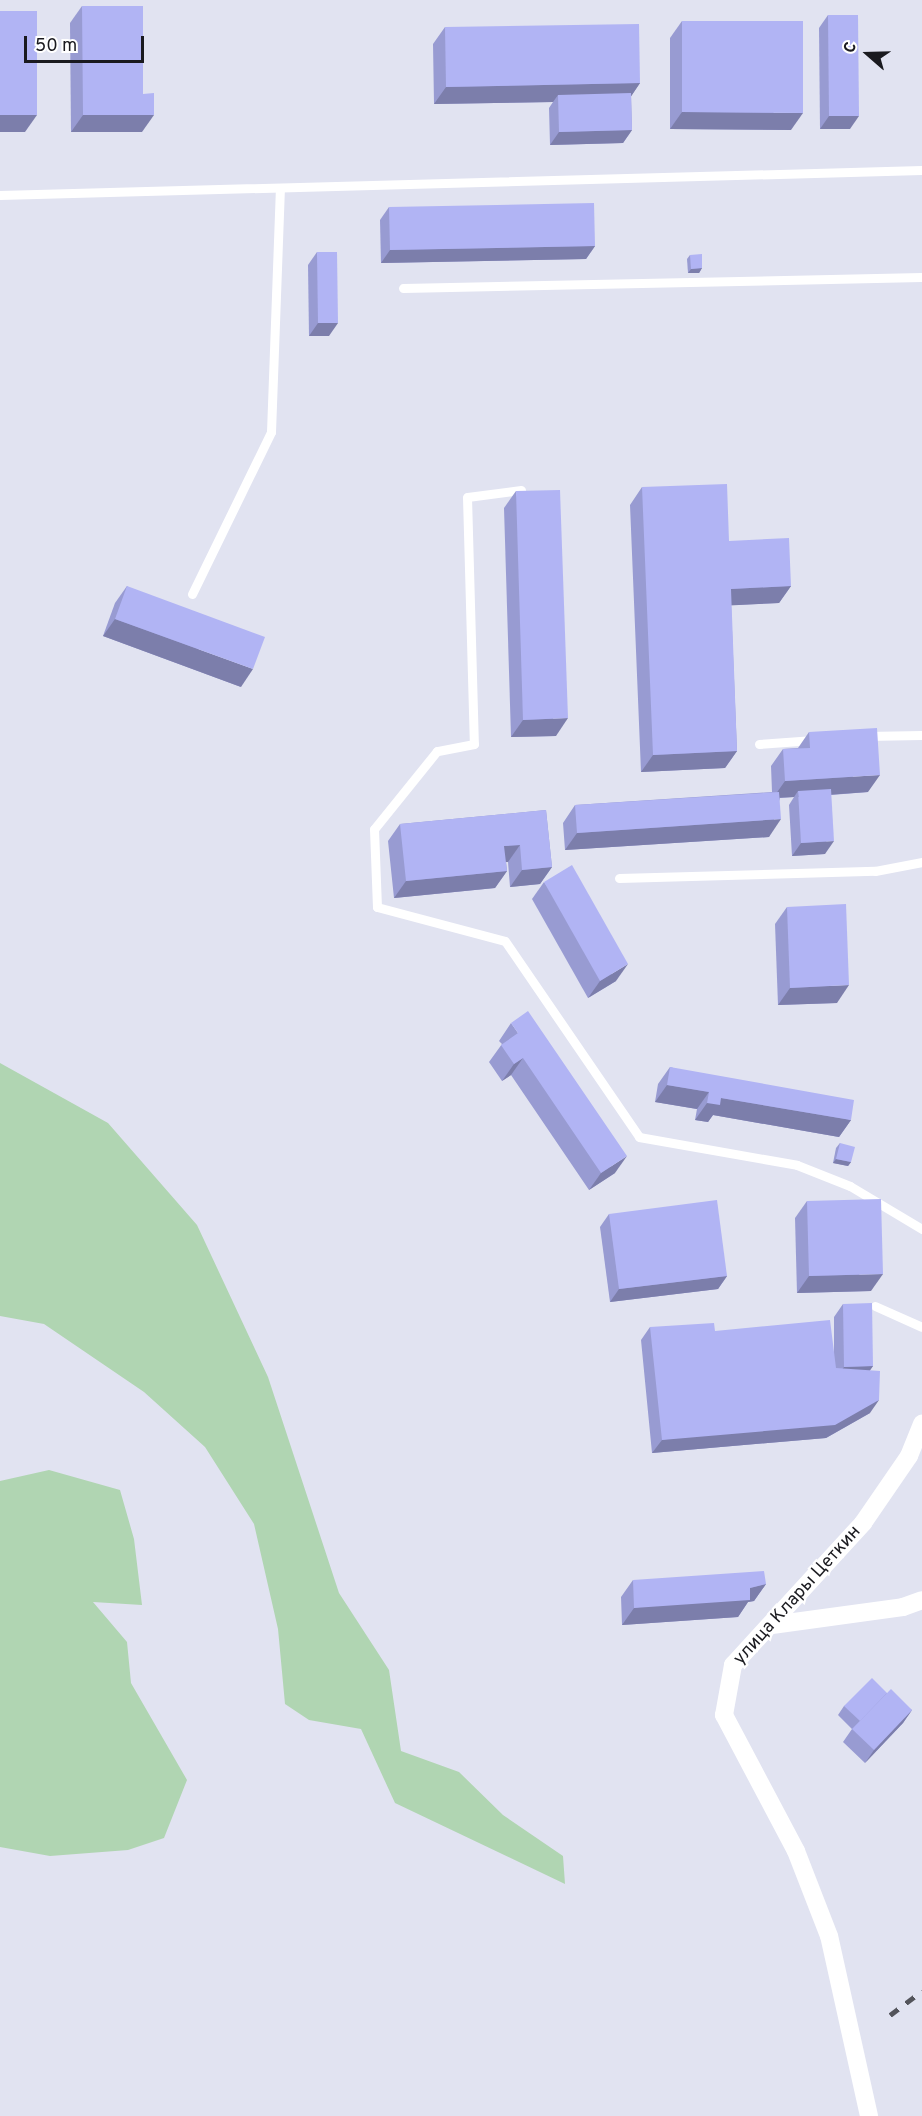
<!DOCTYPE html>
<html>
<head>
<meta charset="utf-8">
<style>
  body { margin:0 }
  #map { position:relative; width:922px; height:2116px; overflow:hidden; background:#e1e3f1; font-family:Overpass,sans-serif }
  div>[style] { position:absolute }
  .green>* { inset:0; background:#b0d5b2 }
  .service>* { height:9px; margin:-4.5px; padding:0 4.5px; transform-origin:4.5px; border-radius:4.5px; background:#fff }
  .minor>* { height:18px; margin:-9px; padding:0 9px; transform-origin:9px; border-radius:9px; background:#fff }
  .rail>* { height:4.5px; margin-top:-2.25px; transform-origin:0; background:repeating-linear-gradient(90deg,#53545b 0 10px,transparent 0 20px) }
  .wall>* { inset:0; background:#989bd2 }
  .shaded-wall>* { inset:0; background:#7c7eab }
  .building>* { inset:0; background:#b1b4f4 }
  span { translate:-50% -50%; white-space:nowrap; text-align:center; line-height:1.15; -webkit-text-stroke:4.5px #fff; paint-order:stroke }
  .street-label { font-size:18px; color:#1a1a1f }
  .north { position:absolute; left:838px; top:24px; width:60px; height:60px; -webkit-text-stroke:4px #fff; paint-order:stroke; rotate:290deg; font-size:16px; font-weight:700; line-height:24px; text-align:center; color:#1a1a1f }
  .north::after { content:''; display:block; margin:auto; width:21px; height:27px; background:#1a1a1f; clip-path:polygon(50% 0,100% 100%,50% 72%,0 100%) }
  .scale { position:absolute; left:24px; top:36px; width:120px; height:27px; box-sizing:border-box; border:3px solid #1a1a1f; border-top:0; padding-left:8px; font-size:18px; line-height:21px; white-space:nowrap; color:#1a1a1f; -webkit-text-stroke:4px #fff; paint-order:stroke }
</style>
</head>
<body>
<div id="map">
  <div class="green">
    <i style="clip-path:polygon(0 1063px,108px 1123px,197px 1225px,268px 1377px,339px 1593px,389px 1670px,401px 1751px,459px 1772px,503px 1815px,563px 1856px,565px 1884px,395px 1803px,361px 1729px,309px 1720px,285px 1704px,278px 1629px,254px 1524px,205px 1447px,144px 1392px,44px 1324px,0 1316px)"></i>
    <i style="clip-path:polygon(49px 1470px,120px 1490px,134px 1539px,142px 1605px,93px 1602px,127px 1642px,131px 1683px,187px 1780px,164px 1838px,128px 1850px,50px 1856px,0 1847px,0 1481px)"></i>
  </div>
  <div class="service">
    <i style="left:0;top:195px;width:922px;rotate:-1.55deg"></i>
    <i style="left:403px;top:288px;width:519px;rotate:-1.21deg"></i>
    <i style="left:521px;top:490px;width:54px;rotate:172.6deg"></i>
    <i style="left:467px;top:497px;width:247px;rotate:88.4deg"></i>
    <i style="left:474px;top:744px;width:38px;rotate:169deg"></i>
    <i style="left:437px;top:751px;width:100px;rotate:128.9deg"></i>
    <i style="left:374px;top:829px;width:78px;rotate:87.8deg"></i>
    <i style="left:377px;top:907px;width:132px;rotate:14.9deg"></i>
    <i style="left:505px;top:941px;width:237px;rotate:55.6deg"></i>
    <i style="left:639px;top:1137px;width:160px;rotate:10deg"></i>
    <i style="left:797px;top:1165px;width:57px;rotate:21.6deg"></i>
    <i style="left:850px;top:1186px;width:84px;rotate:30.8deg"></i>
    <i style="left:192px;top:594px;width:180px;rotate:-64deg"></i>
    <i style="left:271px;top:432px;width:244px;rotate:-87.9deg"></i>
    <i style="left:866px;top:736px;width:56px;rotate:-1deg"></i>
    <i style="left:759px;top:744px;width:55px;rotate:-4.2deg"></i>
    <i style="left:619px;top:878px;width:256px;rotate:-1.6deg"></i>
    <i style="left:875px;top:871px;width:48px;rotate:-10.8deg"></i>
    <i style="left:875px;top:1306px;width:51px;rotate:24.1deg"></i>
  </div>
  <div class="minor">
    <i style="left:772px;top:1625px;width:132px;rotate:-7.8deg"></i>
    <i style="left:903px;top:1607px;width:20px;rotate:-20deg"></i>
    <i style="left:869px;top:2116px;width:184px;rotate:-102.5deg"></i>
    <i style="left:829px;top:1936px;width:91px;rotate:-111.2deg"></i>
    <i style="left:796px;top:1851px;width:154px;rotate:-117.9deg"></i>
    <i style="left:724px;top:1715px;width:51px;rotate:-79.8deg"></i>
    <i style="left:733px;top:1665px;width:193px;rotate:-47.5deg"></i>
    <i style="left:863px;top:1523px;width:81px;rotate:-55.5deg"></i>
    <i style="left:909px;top:1456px;width:35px;rotate:-68deg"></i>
  </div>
  <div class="rail">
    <i style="left:890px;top:2015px;width:40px;rotate:-37deg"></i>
  </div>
  <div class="wall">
    <i style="clip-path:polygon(82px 6px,143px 94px,142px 132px,71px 132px,70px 23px)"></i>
    <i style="clip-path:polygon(828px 15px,850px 129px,820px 129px,819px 28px)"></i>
    <i style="clip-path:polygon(682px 21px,791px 130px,670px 129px,670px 38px)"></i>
    <i style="clip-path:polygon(445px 27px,640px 83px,631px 96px,632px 130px,623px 143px,550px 145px,549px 108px,553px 102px,434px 104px,433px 44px)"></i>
    <i style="clip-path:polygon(389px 207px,595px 246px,586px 259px,381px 263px,380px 220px)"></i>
    <i style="clip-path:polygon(317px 252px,329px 336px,309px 336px,308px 265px)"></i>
    <i style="clip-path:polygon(690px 255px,702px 268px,699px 273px,688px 273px,687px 259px)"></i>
    <i style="clip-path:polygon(642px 487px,729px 541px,791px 586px,779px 603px,731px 605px,737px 751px,725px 768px,641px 772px,630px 505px)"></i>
    <i style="clip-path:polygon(516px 491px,556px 736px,511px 737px,504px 508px)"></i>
    <i style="clip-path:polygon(127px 586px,241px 687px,103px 636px,115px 603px)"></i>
    <i style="clip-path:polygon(809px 732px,868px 792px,831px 795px,825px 854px,792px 856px,789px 805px,794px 797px,780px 798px,769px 837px,565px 850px,563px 823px,575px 805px,772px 792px,771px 766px,783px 749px,798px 748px)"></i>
    <i style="clip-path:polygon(546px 810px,552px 867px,540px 884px,510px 887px,508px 862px,506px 862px,507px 871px,495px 888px,394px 898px,388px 841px,400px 824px)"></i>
    <i style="clip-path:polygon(544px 882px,616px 981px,588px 998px,532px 899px)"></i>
    <i style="clip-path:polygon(787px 907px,837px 1003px,778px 1005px,775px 924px)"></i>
    <i style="clip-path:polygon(511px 1023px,615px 1173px,589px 1190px,511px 1075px,502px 1081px,489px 1062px,502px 1044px,499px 1041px)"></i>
    <i style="clip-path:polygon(670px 1067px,851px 1120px,839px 1137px,713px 1115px,708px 1122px,695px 1120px,697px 1109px,655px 1102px,658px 1084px)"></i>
    <i style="clip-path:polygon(840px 1143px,851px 1162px,848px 1166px,833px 1163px,836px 1148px)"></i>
    <i style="clip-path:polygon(807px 1201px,871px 1291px,797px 1293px,795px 1218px)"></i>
    <i style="clip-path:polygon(609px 1214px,727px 1276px,718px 1289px,610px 1302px,600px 1227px)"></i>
    <i style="clip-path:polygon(843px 1304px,873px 1366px,870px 1370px,870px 1413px,826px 1438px,652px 1453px,641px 1340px,650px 1327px,715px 1331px,834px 1355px,834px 1317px)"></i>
    <i style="clip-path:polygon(633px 1580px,766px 1584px,754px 1601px,748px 1602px,738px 1617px,622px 1625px,621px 1597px)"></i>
    <i style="clip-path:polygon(887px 1693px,912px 1710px,903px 1723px,865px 1763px,843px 1742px,852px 1729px,838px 1715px,844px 1706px)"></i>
  </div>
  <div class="shaded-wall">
    <i style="clip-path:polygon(640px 83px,628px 101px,558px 95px,553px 102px,434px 104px,446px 87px)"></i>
    <i style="clip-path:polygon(682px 112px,803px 113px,791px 130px,670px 129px)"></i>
    <i style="clip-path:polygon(0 115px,37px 115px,25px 132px,0 132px)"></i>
    <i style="clip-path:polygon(83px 115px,154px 115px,142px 132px,71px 132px)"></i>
    <i style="clip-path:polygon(829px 116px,859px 116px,850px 129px,820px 129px)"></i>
    <i style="clip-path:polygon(632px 130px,623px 143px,550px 145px,559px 132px)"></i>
    <i style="clip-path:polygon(595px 246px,586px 259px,381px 263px,390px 250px)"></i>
    <i style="clip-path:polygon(702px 268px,699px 273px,688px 273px,691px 269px)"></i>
    <i style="clip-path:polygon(318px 323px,338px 323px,329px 336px,309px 336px)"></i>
    <i style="clip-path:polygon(791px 586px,779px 603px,719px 606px,731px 589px)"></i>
    <i style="clip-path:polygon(115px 619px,253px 669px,241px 687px,103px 636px)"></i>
    <i style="clip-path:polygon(568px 718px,556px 736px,511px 737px,523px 720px)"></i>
    <i style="clip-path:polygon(737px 751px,725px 768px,641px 772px,653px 755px)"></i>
    <i style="clip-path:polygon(880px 775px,868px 792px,798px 797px,798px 791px,794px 797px,773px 798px,785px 781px)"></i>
    <i style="clip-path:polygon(781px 819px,769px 837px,565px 850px,577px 833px)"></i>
    <i style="clip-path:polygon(834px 841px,825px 854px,792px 856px,801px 843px)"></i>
    <i style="clip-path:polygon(520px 845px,508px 862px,492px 863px,504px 846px)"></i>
    <i style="clip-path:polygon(552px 867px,540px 884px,510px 887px,522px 870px)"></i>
    <i style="clip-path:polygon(507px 871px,495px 888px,394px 898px,406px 881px)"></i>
    <i style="clip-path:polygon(628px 964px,616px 981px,588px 998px,600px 981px)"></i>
    <i style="clip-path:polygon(849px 985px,837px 1003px,778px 1005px,790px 988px)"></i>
    <i style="clip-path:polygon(523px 1058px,511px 1075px,502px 1081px,514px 1064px)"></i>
    <i style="clip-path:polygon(667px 1085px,709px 1092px,697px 1109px,655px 1102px)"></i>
    <i style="clip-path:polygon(721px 1098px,851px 1120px,839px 1137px,713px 1115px,708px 1122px,695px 1120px,707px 1103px)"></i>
    <i style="clip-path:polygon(627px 1156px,615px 1173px,589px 1190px,601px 1173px)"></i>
    <i style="clip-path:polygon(836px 1159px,851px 1162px,848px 1166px,833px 1163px)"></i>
    <i style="clip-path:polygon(883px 1274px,871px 1291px,797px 1293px,809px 1276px)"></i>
    <i style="clip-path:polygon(727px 1276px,718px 1289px,610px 1302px,619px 1289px)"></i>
    <i style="clip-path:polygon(873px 1366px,864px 1379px,835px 1380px,844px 1367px)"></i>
    <i style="clip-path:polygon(879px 1400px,870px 1413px,826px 1438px,652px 1453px,662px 1440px)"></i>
    <i style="clip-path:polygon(766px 1584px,754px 1601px,748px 1602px,738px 1617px,622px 1625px,634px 1608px,750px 1588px)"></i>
    <i style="clip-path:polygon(912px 1710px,903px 1723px,865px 1763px,874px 1750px)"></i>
  </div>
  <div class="building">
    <i style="clip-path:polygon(82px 6px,143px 6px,143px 94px,154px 93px,154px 115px,83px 115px)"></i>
    <i style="clip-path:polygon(0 11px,37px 11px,37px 115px,0 115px)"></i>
    <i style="clip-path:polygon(828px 15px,858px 15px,859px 116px,829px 116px)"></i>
    <i style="clip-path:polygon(682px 21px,803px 21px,803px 113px,682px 112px)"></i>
    <i style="clip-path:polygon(639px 24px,640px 83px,446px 87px,445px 27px)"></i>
    <i style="clip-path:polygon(631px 93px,632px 130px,559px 132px,558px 95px)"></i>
    <i style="clip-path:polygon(594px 203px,595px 246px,390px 250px,389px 207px)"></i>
    <i style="clip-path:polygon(317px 252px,337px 252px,338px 323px,318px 323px)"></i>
    <i style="clip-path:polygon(702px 254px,702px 268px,691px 269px,690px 255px)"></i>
    <i style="clip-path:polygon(727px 484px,729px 541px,789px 538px,791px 586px,731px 589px,737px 751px,653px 755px,642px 487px)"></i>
    <i style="clip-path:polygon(560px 490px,568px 718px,523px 720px,516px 491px)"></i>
    <i style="clip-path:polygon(127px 586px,265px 637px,253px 669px,115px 619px)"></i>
    <i style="clip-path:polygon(877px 728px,880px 775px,785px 781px,783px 749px,810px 748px,809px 732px)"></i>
    <i style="clip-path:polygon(831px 789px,834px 841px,801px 843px,798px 791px)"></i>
    <i style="clip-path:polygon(779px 792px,781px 819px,577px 833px,575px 805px)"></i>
    <i style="clip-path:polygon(546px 810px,552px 867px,522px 870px,520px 845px,504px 846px,507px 871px,406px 881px,400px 824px)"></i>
    <i style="clip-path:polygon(572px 865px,628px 964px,600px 981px,544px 882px)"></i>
    <i style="clip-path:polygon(846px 904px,849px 985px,790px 988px,787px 907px)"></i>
    <i style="clip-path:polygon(528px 1011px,627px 1156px,601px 1173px,523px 1058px,514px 1064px,501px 1045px,518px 1033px,511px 1023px)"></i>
    <i style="clip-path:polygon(670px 1067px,854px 1100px,851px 1120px,721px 1098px,720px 1105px,707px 1103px,709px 1092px,667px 1085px)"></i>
    <i style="clip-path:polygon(840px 1143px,855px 1147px,851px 1162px,836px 1159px)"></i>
    <i style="clip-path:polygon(881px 1199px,883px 1274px,809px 1276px,807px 1201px)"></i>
    <i style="clip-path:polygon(717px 1200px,727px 1276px,619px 1289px,609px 1214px)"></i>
    <i style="clip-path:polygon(872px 1303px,873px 1366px,844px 1367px,843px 1304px)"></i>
    <i style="clip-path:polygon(830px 1320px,836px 1368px,880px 1371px,879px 1400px,835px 1425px,662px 1440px,650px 1327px,714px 1323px,715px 1331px)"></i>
    <i style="clip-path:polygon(764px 1571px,766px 1584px,750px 1588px,750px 1600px,634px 1608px,633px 1580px)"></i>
    <i style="clip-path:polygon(872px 1678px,887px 1693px,860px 1721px,844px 1706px)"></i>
    <i style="clip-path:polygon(891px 1689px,912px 1710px,874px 1750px,852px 1729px)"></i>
  </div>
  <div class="street-label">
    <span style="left:798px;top:1596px;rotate:-48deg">улица Клары Цеткин</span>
  </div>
  <div class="north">С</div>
  <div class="scale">50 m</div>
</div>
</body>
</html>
